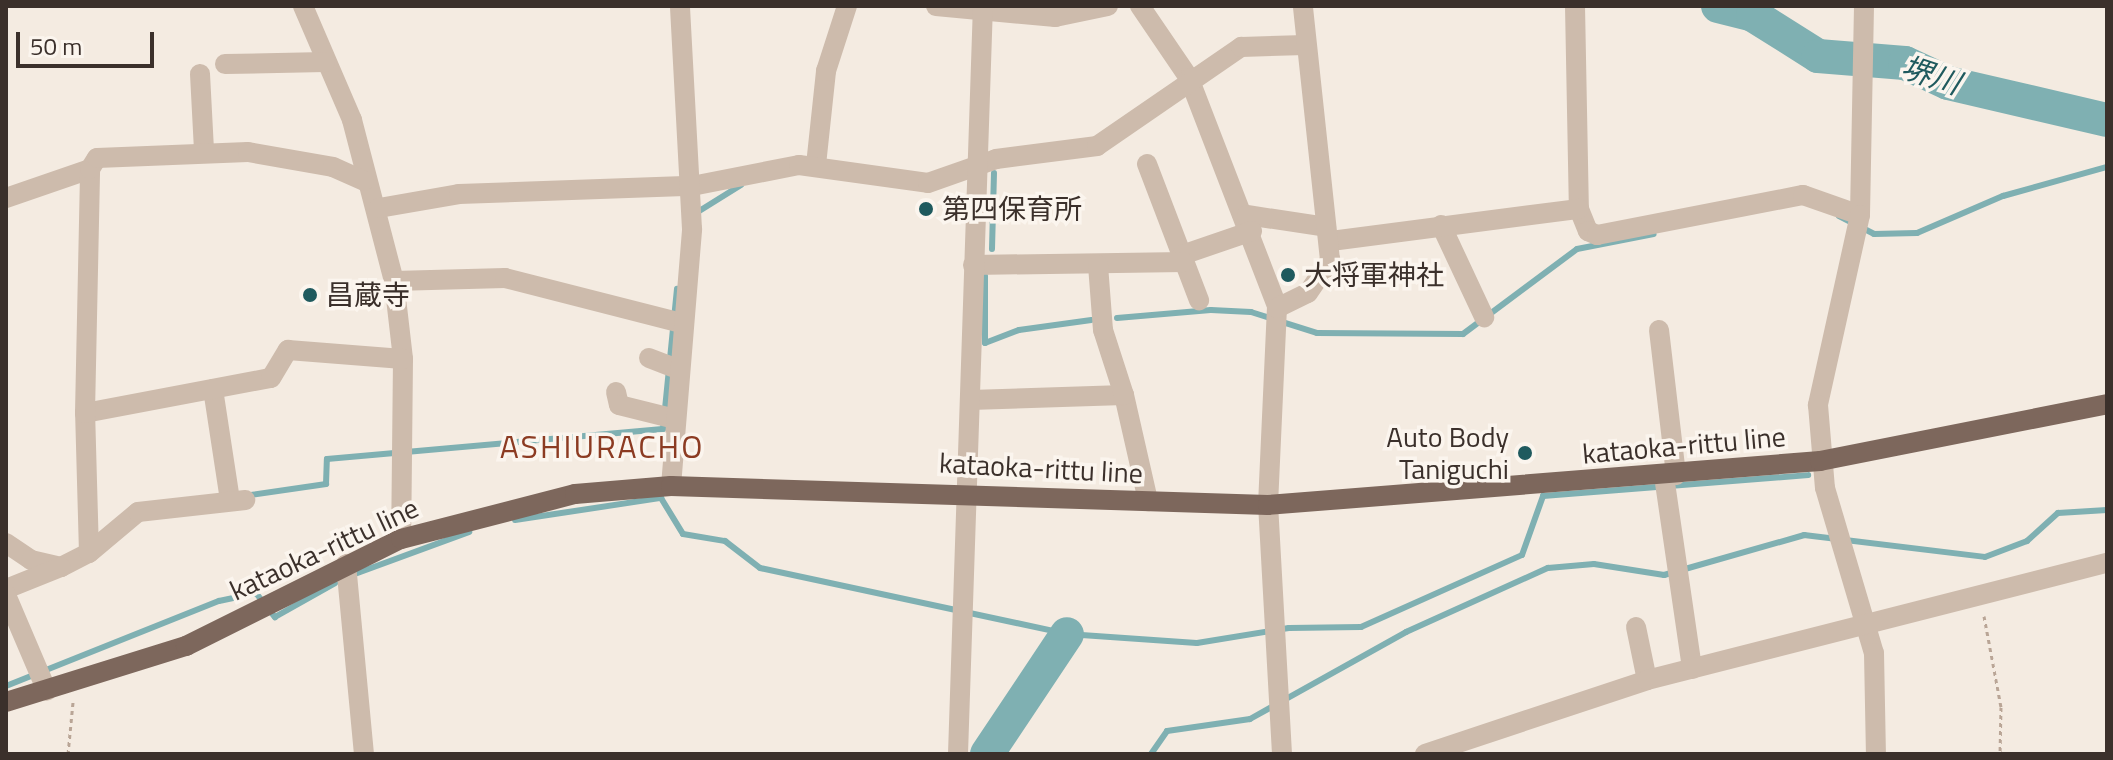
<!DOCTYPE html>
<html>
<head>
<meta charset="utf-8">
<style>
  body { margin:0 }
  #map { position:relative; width:2113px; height:760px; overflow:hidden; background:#f4ebe1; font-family:"Titillium Web","Noto Sans JP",sans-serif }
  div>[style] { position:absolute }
  .stream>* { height:6px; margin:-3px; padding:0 3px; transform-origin:3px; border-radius:3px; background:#7fb0b2 }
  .river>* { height:34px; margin:-17px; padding:0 17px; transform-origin:17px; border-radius:17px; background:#7fb0b2 }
  .path>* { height:3px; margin-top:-1.5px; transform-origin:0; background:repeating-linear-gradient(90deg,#b9a596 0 4px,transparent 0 8px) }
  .minor>* { height:20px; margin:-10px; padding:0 10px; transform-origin:10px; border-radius:10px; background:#cdbbac }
  .major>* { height:20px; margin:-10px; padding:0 10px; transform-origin:10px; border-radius:10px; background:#7d675c }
  .dots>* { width:22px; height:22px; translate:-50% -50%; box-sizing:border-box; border:4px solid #fbf5ee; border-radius:50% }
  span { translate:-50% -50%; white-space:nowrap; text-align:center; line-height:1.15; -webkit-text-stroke:7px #fbf5ee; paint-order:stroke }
  .poi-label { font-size:28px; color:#3b302b }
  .left { translate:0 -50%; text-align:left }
  .right { translate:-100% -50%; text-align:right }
  .street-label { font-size:28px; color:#3b302b }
  .water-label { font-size:30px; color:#1f5a5e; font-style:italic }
  .quarter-label { font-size:32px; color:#8c3b22; letter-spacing:2px }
  .frame { position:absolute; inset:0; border:8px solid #3b302b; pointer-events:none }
  .scale { position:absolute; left:16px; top:32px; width:138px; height:36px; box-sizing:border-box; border:4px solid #3b302b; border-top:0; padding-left:10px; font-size:24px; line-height:28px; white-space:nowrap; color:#3b302b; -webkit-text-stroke:6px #fbf5ee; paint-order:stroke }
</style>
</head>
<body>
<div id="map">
  <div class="stream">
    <i style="left:696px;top:213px;width:53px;rotate:-31.9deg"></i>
    <i style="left:1839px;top:216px;width:39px;rotate:27deg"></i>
    <i style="left:1874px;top:234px;width:43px;rotate:-1.3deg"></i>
    <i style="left:1917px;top:233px;width:94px;rotate:-23.3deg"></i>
    <i style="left:2003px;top:196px;width:108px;rotate:-15.6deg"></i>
    <i style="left:992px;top:249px;width:76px;rotate:-88.5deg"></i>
    <i style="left:985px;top:276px;width:67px;rotate:90deg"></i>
    <i style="left:985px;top:343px;width:36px;rotate:-21deg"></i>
    <i style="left:1019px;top:330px;width:73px;rotate:-7.9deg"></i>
    <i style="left:1117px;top:318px;width:94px;rotate:-4.9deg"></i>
    <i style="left:1211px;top:310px;width:40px;rotate:2.9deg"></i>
    <i style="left:1251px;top:312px;width:69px;rotate:17.7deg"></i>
    <i style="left:1317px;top:333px;width:146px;rotate:0.4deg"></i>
    <i style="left:1463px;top:334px;width:142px;rotate:-36.7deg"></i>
    <i style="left:1577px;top:249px;width:78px;rotate:-11deg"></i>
    <i style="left:251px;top:495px;width:76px;rotate:-8.3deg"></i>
    <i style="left:326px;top:484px;width:25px;rotate:-88deg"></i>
    <i style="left:327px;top:459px;width:337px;rotate:-5.1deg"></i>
    <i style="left:663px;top:429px;width:141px;rotate:-84.3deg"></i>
    <i style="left:515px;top:520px;width:148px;rotate:-8.6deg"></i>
    <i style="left:661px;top:498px;width:42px;rotate:58.6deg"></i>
    <i style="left:683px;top:534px;width:43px;rotate:9.5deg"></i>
    <i style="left:725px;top:541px;width:44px;rotate:37.6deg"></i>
    <i style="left:760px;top:568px;width:314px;rotate:12.1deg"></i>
    <i style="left:1067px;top:634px;width:130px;rotate:4deg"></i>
    <i style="left:1197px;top:643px;width:93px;rotate:-9.3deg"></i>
    <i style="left:1289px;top:628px;width:72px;rotate:-0.8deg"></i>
    <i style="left:1361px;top:627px;width:176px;rotate:-24.1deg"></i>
    <i style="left:1522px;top:555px;width:63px;rotate:-70.4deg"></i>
    <i style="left:1543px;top:496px;width:266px;rotate:-4.5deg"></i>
    <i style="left:352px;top:575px;width:125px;rotate:-20.2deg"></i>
    <i style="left:6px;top:686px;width:229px;rotate:-21.8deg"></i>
    <i style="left:219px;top:601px;width:38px;rotate:-12deg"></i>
    <i style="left:256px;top:593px;width:31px;rotate:52deg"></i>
    <i style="left:275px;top:617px;width:69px;rotate:-29.5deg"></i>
    <i style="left:1151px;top:754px;width:28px;rotate:-55deg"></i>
    <i style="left:1167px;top:731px;width:84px;rotate:-8.2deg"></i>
    <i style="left:1250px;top:719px;width:179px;rotate:-29.1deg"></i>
    <i style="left:1406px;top:632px;width:156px;rotate:-24.3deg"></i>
    <i style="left:1548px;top:568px;width:46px;rotate:-5deg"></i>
    <i style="left:1594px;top:564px;width:71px;rotate:8.9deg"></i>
    <i style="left:1664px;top:575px;width:146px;rotate:-15.9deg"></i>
    <i style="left:1804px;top:535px;width:182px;rotate:6.9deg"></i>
    <i style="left:1985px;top:557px;width:45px;rotate:-20.9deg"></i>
    <i style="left:2027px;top:541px;width:42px;rotate:-42.1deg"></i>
    <i style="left:2058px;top:513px;width:49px;rotate:-3.5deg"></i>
  </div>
  <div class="river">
    <i style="left:1718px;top:6px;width:36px;rotate:14deg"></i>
    <i style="left:1753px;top:15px;width:77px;rotate:32.2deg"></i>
    <i style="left:1818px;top:56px;width:87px;rotate:4.6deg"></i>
    <i style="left:1905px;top:63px;width:47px;rotate:24.9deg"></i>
    <i style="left:1948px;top:83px;width:163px;rotate:13.1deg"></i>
    <i style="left:987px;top:754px;width:144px;rotate:-56.3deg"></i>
  </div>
  <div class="path">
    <i style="left:1984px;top:616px;width:93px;rotate:79.4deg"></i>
    <i style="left:2001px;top:707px;width:47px;rotate:91.2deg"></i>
    <i style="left:68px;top:754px;width:52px;rotate:-84.5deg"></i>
  </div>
  <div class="minor">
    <i style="left:303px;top:6px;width:124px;rotate:66.7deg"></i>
    <i style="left:352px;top:120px;width:166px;rotate:75.4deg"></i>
    <i style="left:394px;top:281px;width:79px;rotate:83.4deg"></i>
    <i style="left:403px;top:359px;width:180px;rotate:90.6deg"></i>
    <i style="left:936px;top:6px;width:120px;rotate:5.3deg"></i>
    <i style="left:1055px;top:17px;width:54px;rotate:-11.7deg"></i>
    <i style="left:1140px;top:6px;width:87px;rotate:55.8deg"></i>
    <i style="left:1189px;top:78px;width:244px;rotate:68.9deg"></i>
    <i style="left:1575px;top:6px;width:203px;rotate:88.9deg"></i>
    <i style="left:1579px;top:209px;width:24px;rotate:68deg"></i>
    <i style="left:1588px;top:231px;width:10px;rotate:24deg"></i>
    <i style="left:1597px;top:235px;width:210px;rotate:-11deg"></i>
    <i style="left:1803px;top:195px;width:60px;rotate:19.3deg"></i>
    <i style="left:1864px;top:6px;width:209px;rotate:91.1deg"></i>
    <i style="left:1860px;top:215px;width:195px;rotate:102.5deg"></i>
    <i style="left:1818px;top:405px;width:83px;rotate:85.2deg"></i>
    <i style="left:1825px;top:488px;width:172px;rotate:73.5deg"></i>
    <i style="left:1874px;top:653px;width:101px;rotate:88.9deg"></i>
    <i style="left:225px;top:64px;width:100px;rotate:-1.1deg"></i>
    <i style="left:200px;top:74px;width:77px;rotate:87deg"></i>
    <i style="left:1147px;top:164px;width:146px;rotate:69.1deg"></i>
    <i style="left:816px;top:165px;width:95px;rotate:-83.9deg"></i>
    <i style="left:826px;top:71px;width:68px;rotate:-72.1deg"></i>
    <i style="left:6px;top:198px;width:89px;rotate:-19deg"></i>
    <i style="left:379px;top:208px;width:81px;rotate:-9.9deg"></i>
    <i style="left:459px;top:194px;width:233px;rotate:-2deg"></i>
    <i style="left:692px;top:186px;width:109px;rotate:-11.1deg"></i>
    <i style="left:799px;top:165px;width:130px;rotate:7.9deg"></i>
    <i style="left:928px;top:183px;width:72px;rotate:-19.4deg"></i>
    <i style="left:996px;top:159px;width:102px;rotate:-7.3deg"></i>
    <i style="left:1097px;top:146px;width:175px;rotate:-34.5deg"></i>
    <i style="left:1241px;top:47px;width:64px;rotate:-1.8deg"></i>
    <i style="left:1247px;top:215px;width:80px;rotate:8.6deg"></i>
    <i style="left:1441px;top:225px;width:102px;rotate:64.9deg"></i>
    <i style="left:1331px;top:241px;width:250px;rotate:-7.4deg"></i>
    <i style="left:1182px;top:255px;width:74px;rotate:-18.9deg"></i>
    <i style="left:973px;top:265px;width:211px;rotate:-0.8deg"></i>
    <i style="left:394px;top:281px;width:111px;rotate:-1.5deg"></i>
    <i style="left:505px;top:278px;width:182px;rotate:14.3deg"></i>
    <i style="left:1659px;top:330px;width:146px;rotate:83.3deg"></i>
    <i style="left:649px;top:358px;width:31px;rotate:21deg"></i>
    <i style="left:213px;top:389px;width:112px;rotate:81.3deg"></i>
    <i style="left:616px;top:392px;width:13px;rotate:77deg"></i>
    <i style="left:619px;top:405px;width:58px;rotate:14deg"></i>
    <i style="left:1124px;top:395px;width:109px;rotate:77.2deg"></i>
    <i style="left:970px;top:400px;width:154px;rotate:-1.9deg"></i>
    <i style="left:1124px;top:395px;width:68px;rotate:-107.9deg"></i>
    <i style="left:1103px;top:330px;width:65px;rotate:-94.4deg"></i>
    <i style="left:85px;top:413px;width:189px;rotate:-10.7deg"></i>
    <i style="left:271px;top:378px;width:33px;rotate:-59deg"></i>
    <i style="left:288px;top:350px;width:115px;rotate:4.5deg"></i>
    <i style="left:1664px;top:476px;width:195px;rotate:81.7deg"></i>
    <i style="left:671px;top:486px;width:258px;rotate:-85.3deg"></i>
    <i style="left:692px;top:229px;width:223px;rotate:-93.1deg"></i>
    <i style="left:6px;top:543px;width:30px;rotate:34deg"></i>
    <i style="left:31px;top:560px;width:31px;rotate:13deg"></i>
    <i style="left:61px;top:567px;width:31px;rotate:-27deg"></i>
    <i style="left:89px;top:553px;width:140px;rotate:-91.6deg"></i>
    <i style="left:85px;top:413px;width:244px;rotate:-88.8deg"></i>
    <i style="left:90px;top:169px;width:13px;rotate:-58deg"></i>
    <i style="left:97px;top:158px;width:151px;rotate:-2.3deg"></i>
    <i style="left:248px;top:152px;width:86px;rotate:10deg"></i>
    <i style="left:333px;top:167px;width:34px;rotate:24deg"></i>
    <i style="left:89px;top:553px;width:64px;rotate:-39.9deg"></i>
    <i style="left:138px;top:512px;width:108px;rotate:-6.4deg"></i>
    <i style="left:346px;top:564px;width:191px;rotate:84.6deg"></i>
    <i style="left:6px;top:589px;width:59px;rotate:-21.8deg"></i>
    <i style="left:6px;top:595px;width:104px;rotate:66.9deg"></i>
    <i style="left:1636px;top:627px;width:54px;rotate:78.3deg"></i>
    <i style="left:958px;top:754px;width:748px;rotate:-88.09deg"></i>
    <i style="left:1282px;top:754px;width:249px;rotate:-93.2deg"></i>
    <i style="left:1268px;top:505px;width:197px;rotate:-87.4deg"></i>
    <i style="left:1277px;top:308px;width:34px;rotate:-26deg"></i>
    <i style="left:1308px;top:293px;width:40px;rotate:-56deg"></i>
    <i style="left:1330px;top:260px;width:255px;rotate:-96.1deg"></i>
    <i style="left:1425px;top:754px;width:234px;rotate:-18.4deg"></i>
    <i style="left:1647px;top:680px;width:475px;rotate:-14.3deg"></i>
  </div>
  <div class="major">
    <i style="left:6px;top:702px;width:189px;rotate:-17.3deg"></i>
    <i style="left:186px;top:646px;width:240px;rotate:-26.5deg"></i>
    <i style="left:401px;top:539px;width:180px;rotate:-14.5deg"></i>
    <i style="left:575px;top:494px;width:96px;rotate:-4.8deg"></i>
    <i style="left:671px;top:486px;width:597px;rotate:1.82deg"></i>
    <i style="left:1268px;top:505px;width:554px;rotate:-4.56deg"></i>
    <i style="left:1820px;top:461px;width:293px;rotate:-11.2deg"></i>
  </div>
  <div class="dots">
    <i style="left:926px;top:209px;background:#1f5a5e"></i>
    <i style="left:1288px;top:275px;background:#1f5a5e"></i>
    <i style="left:310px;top:295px;background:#1f5a5e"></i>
    <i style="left:1525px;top:453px;background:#1f5a5e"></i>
  </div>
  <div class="poi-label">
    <span class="left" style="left:942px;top:209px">第四保育所</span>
    <span class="left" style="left:1304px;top:275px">大将軍神社</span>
    <span class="left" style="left:326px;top:295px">昌蔵寺</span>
    <span class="right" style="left:1509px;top:453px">Auto Body<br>Taniguchi</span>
  </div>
  <div class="street-label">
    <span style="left:1684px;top:445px;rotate:-5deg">kataoka-rittu line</span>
    <span style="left:1041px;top:468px;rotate:3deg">kataoka-rittu line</span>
    <span style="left:324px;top:549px;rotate:-25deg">kataoka-rittu line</span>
  </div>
  <div class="water-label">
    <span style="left:1931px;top:75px;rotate:18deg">堺川</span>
  </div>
  <div class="quarter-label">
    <span style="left:602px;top:446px">ASHIURACHO</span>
  </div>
  <div class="frame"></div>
  <div class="scale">50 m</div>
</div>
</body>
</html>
